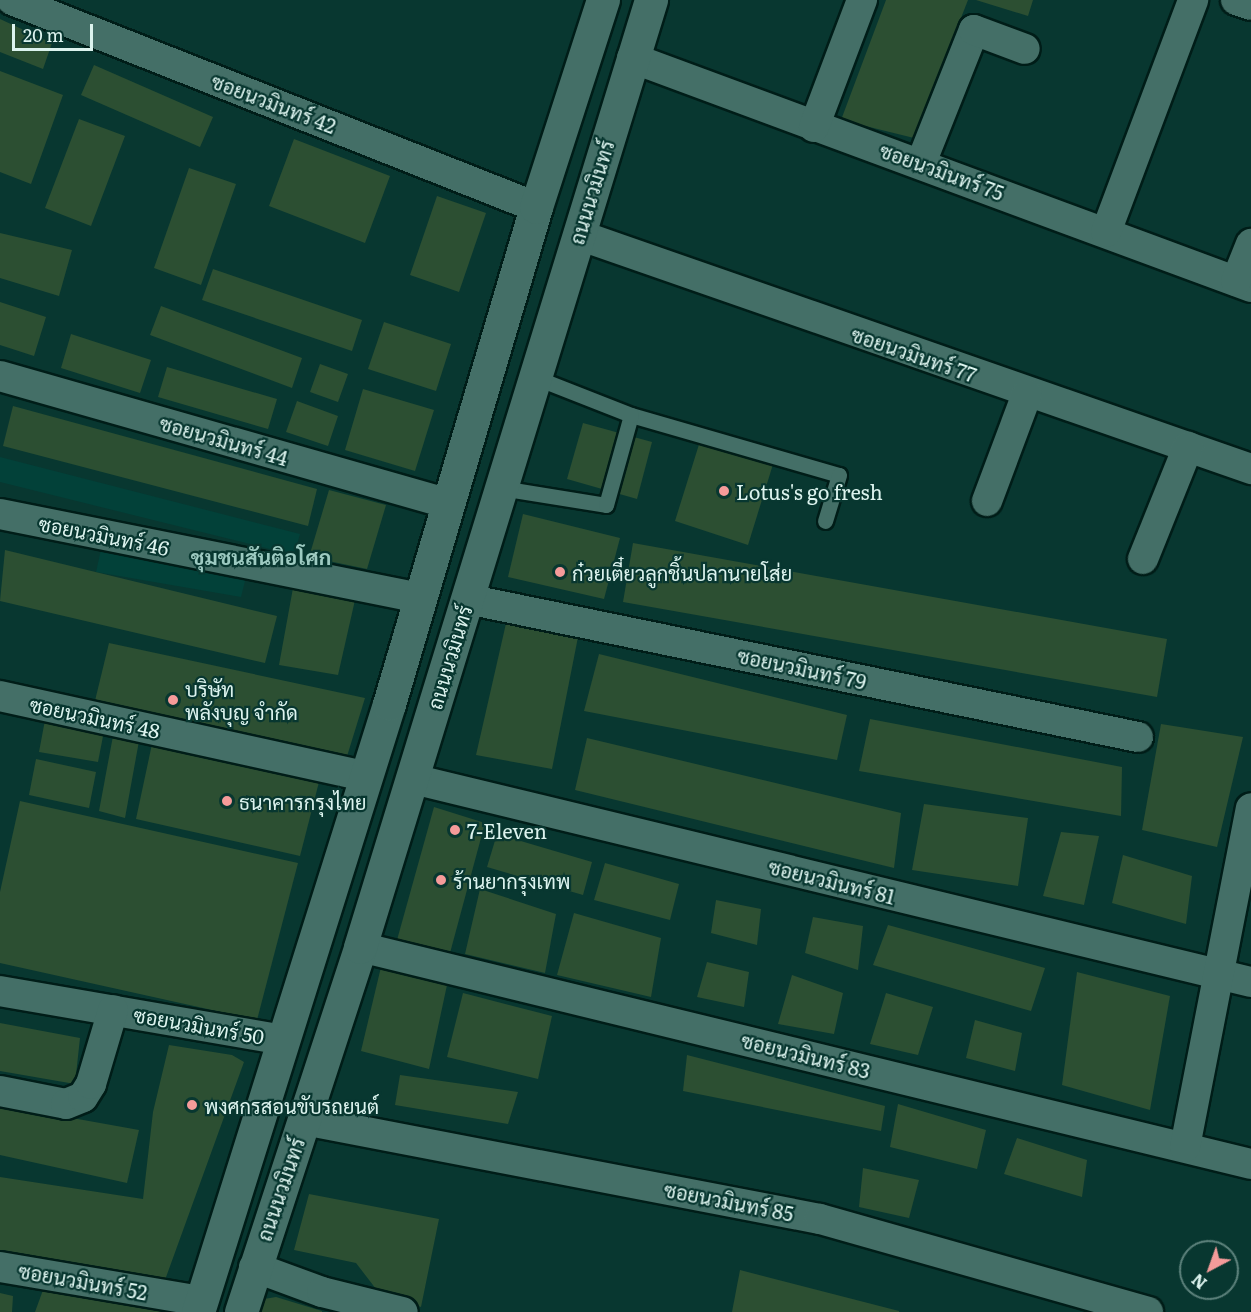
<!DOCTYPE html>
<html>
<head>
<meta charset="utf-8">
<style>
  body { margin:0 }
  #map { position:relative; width:1251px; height:1312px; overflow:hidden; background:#083730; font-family:Literata,Sarabun,serif }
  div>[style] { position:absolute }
  .built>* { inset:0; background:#024139 }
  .building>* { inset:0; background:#2c4f32 }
  .roads { filter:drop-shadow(2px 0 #001d18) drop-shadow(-2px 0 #001d18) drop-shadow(0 2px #001d18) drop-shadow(0 -2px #001d18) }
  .lane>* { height:15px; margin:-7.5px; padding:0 7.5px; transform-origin:7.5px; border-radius:7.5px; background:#446f67 }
  .street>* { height:30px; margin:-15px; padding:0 15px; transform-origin:15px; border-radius:15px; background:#446f67 }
  .secondary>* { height:33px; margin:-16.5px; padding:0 16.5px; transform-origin:16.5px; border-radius:16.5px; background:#446f67 }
  .dots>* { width:16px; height:16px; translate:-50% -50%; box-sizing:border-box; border:3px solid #083730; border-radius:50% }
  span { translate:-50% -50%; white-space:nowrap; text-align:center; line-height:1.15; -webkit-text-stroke:4.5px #083730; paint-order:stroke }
  .street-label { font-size:20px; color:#dcf3ee }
  .poi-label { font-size:20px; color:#dcf3ee }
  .left { translate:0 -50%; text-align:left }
  .neighbourhood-label { font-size:21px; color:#9dcac1; font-weight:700 }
  .north { position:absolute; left:1179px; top:1240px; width:60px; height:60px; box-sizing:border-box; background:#083730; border:2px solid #5d827c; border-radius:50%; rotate:221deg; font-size:16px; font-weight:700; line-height:24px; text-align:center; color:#dcf3ee }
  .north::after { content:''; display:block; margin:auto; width:21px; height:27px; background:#f59b9a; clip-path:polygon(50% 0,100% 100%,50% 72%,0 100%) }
  .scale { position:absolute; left:12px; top:24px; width:81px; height:27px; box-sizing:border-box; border:3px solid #dcf3ee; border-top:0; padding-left:8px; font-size:18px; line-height:21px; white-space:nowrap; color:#dcf3ee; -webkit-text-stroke:4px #083730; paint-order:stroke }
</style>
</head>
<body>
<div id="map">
  <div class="built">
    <i style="clip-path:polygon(0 457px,300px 534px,294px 555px,0 482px)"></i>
    <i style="clip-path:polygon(102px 545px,246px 577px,241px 597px,96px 572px)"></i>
  </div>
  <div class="building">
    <i style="clip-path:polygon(886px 0,968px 0,914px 138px,841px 120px)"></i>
    <i style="clip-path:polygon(976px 0,1033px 0,1028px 16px)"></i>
    <i style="clip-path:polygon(0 19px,52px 43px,43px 69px,0 52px)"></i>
    <i style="clip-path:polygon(94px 65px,213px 117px,200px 147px,81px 95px)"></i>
    <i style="clip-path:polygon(0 71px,63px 95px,31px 184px,0 172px)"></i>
    <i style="clip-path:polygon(79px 119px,125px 136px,91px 226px,45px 208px)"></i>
    <i style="clip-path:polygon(294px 139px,390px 176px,365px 243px,269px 206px)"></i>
    <i style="clip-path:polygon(189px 168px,236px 184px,201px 285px,154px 268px)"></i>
    <i style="clip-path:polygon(437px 196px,486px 213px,459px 292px,410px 275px)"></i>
    <i style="clip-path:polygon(0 233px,72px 250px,59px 296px,0 278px)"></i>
    <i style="clip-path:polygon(213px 269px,362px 320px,352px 351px,202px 300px)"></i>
    <i style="clip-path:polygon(0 302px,46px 317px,34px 356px,0 345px)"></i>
    <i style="clip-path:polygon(161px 306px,302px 358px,292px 388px,150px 335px)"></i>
    <i style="clip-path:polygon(384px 322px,451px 344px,436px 391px,368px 369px)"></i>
    <i style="clip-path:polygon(71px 334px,151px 360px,140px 393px,61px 368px)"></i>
    <i style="clip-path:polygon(320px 364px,348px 374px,338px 402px,310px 392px)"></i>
    <i style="clip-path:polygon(167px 367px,277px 399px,268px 429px,158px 397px)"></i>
    <i style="clip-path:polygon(363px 389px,434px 410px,415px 471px,345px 450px)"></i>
    <i style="clip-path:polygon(297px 401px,338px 416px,328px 446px,286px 432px)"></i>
    <i style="clip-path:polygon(13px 406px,317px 489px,308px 526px,3px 446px)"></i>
    <i style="clip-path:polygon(583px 423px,652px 442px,637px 499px,567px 479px)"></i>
    <i style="clip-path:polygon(701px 438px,774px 461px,748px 545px,675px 521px)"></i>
    <i style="clip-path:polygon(329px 490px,386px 505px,367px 569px,309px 557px)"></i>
    <i style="clip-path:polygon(523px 514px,620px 538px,604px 599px,508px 577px)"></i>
    <i style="clip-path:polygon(633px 543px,1167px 639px,1157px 697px,623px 602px)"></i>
    <i style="clip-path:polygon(5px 550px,277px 616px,265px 663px,0 601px)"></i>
    <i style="clip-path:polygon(293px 588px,355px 600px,338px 675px,279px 665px)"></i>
    <i style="clip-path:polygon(507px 619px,578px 637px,552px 769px,476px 755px)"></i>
    <i style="clip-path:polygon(109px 643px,365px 698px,344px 766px,93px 709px)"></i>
    <i style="clip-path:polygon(599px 654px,847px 715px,837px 760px,584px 711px)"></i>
    <i style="clip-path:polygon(870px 719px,1122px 767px,1121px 816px,859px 771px)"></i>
    <i style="clip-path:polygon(45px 720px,104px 731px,98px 762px,39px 752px)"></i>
    <i style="clip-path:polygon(1161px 724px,1243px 737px,1217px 847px,1142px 830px)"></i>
    <i style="clip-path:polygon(113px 736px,139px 741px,125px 818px,99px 811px)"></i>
    <i style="clip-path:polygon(587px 738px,901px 813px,894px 868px,575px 790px)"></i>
    <i style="clip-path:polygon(152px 744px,319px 782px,300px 856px,136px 819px)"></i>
    <i style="clip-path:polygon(36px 759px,96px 772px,89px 808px,29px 795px)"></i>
    <i style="clip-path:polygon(20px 801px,298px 863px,257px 1020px,0 963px,0 892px)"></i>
    <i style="clip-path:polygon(924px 804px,1028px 818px,1018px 886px,912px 870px)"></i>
    <i style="clip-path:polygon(434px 807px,485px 823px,450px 953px,397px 940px)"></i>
    <i style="clip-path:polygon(1061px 832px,1099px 836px,1084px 905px,1043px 896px)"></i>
    <i style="clip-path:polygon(497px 834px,592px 862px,583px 895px,487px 867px)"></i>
    <i style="clip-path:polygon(1123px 855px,1192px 876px,1186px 924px,1112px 903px)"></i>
    <i style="clip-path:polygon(605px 863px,679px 884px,670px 920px,594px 900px)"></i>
    <i style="clip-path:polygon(480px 889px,556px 914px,545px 973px,465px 954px)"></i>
    <i style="clip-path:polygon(716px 900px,761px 909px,757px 945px,711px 933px)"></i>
    <i style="clip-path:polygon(574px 913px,661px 938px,651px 997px,557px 975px)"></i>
    <i style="clip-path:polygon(813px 917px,863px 926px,858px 970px,805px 953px)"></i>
    <i style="clip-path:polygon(888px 925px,1045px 968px,1031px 1011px,873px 965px)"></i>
    <i style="clip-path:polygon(707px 962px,749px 972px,744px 1007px,697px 997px)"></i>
    <i style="clip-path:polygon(381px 967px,447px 985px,429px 1069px,361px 1051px)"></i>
    <i style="clip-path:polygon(1077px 972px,1170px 996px,1150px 1110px,1062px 1085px)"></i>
    <i style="clip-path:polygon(792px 975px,843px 993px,834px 1034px,778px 1024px)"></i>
    <i style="clip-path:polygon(463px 993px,552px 1016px,538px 1079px,447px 1057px)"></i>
    <i style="clip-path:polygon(886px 993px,933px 1007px,918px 1055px,870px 1044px)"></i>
    <i style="clip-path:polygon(975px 1020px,1022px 1033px,1015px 1071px,966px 1058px)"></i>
    <i style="clip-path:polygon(0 1023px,80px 1038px,75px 1084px,0 1071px)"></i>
    <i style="clip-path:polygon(169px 1045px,232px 1055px,244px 1062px,165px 1280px,0 1258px,0 1177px,143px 1199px,153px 1112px)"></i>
    <i style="clip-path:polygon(687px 1055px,885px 1106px,881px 1131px,683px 1091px)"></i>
    <i style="clip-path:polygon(400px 1075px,518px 1092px,508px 1124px,395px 1105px)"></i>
    <i style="clip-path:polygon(898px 1104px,986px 1130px,977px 1169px,890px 1147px)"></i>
    <i style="clip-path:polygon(0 1105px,139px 1130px,127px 1183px,0 1155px)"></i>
    <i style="clip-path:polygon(1017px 1138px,1087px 1160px,1082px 1197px,1004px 1174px)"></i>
    <i style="clip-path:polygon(863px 1168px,919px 1180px,909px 1218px,859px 1207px)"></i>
    <i style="clip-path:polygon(309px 1194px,439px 1219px,421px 1307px,376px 1289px,356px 1263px,294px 1250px)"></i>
    <i style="clip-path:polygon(740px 1270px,899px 1311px,899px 1312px,732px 1312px)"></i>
    <i style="clip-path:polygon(47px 1279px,164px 1301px,161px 1312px,35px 1312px)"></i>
    <i style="clip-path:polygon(0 1293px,13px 1296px,12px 1312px,0 1312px)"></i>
    <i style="clip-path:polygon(276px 1297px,322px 1311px,322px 1312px,260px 1312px,264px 1299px)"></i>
  </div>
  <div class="roads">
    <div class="lane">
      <i style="left:631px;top:415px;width:216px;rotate:16.1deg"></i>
      <i style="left:839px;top:475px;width:48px;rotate:106.9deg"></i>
      <i style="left:501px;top:488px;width:106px;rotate:9.2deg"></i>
      <i style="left:606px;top:505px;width:93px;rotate:-74.5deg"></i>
      <i style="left:631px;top:415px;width:104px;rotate:-158.6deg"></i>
    </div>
    <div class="street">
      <i style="left:12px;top:0;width:563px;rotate:21.56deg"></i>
      <i style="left:1236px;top:0;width:16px;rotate:18deg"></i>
      <i style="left:632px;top:58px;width:660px;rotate:20.3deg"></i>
      <i style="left:814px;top:127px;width:136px;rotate:-69.3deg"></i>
      <i style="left:921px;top:163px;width:143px;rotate:-68.3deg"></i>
      <i style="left:974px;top:30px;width:54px;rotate:20.4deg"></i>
      <i style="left:1106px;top:232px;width:248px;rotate:-69.4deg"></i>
      <i style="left:579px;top:235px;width:712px;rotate:19.2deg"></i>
      <i style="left:1236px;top:281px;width:40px;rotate:-68deg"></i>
      <i style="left:0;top:376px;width:466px;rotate:15.9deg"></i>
      <i style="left:987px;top:501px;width:114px;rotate:-69.5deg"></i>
      <i style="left:0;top:514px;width:427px;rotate:11.3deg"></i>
      <i style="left:1143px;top:559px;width:121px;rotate:-68.1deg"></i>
      <i style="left:467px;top:599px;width:685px;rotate:11.62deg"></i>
      <i style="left:0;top:696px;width:376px;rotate:12.4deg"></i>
      <i style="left:413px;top:779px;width:862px;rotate:13.62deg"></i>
      <i style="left:360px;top:947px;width:917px;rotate:13.69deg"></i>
      <i style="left:0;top:991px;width:289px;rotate:9.8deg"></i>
      <i style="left:0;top:1091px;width:67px;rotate:11.1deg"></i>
      <i style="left:66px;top:1104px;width:18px;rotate:-22deg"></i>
      <i style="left:83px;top:1097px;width:15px;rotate:-58deg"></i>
      <i style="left:91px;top:1084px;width:77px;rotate:-73.4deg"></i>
      <i style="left:304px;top:1120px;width:525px;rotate:10.86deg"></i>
      <i style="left:820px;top:1219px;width:341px;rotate:15.8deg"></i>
      <i style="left:1185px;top:1147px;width:345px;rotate:-79deg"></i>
      <i style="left:0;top:1267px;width:205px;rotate:9.6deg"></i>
      <i style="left:254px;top:1267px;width:72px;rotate:20.2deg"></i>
      <i style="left:322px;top:1292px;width:83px;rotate:13.9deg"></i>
    </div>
    <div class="secondary">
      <i style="left:198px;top:1312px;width:637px;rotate:-72.56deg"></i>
      <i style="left:389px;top:704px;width:518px;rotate:-73.52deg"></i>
      <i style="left:536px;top:207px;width:218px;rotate:-72.1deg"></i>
      <i style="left:241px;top:1312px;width:384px;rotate:-71.9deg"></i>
      <i style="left:360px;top:947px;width:991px;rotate:-72.92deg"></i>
    </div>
  </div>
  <div class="dots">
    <i style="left:724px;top:491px;background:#f59b9a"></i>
    <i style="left:560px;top:572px;background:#f59b9a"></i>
    <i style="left:173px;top:700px;background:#f59b9a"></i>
    <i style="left:227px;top:801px;background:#f59b9a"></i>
    <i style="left:455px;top:830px;background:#f59b9a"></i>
    <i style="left:441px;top:880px;background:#f59b9a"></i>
    <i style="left:192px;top:1105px;background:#f59b9a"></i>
  </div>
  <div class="street-label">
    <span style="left:274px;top:103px;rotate:21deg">ซอยนวมินทร์ 42</span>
    <span style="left:942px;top:171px;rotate:20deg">ซอยนวมินทร์ 75</span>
    <span style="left:591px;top:192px;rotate:-73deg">ถนนนวมินทร์</span>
    <span style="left:914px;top:354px;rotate:19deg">ซอยนวมินทร์ 77</span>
    <span style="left:224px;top:440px;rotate:16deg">ซอยนวมินทร์ 44</span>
    <span style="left:104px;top:535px;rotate:11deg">ซอยนวมินทร์ 46</span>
    <span style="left:449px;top:657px;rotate:-73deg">ถนนนวมินทร์</span>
    <span style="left:802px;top:668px;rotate:12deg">ซอยนวมินทร์ 79</span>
    <span style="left:95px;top:717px;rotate:12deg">ซอยนวมินทร์ 48</span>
    <span style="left:832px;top:881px;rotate:14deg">ซอยนวมินทร์ 81</span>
    <span style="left:199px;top:1025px;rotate:10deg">ซอยนวมินทร์ 50</span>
    <span style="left:806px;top:1055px;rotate:14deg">ซอยนวมินทร์ 83</span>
    <span style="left:280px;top:1189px;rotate:-71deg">ถนนนวมินทร์</span>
    <span style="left:729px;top:1201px;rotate:11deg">ซอยนวมินทร์ 85</span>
    <span style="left:83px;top:1281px;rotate:10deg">ซอยนวมินทร์ 52</span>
  </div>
  <div class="poi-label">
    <span class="left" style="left:736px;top:491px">Lotus's go fresh</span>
    <span class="left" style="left:572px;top:572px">ก๋วยเตี๋ยวลูกชิ้นปลานายโส่ย</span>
    <span class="left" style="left:185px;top:700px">บริษัท<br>พลังบุญ จำกัด</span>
    <span class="left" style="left:239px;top:801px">ธนาคารกรุงไทย</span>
    <span class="left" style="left:467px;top:830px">7-Eleven</span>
    <span class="left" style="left:453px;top:880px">ร้านยากรุงเทพ</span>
    <span class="left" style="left:204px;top:1105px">พงศกรสอนขับรถยนต์</span>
  </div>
  <div class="neighbourhood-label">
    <span style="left:261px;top:556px">ชุมชนสันติอโศก</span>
  </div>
  <div class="north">N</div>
  <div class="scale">20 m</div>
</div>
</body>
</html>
